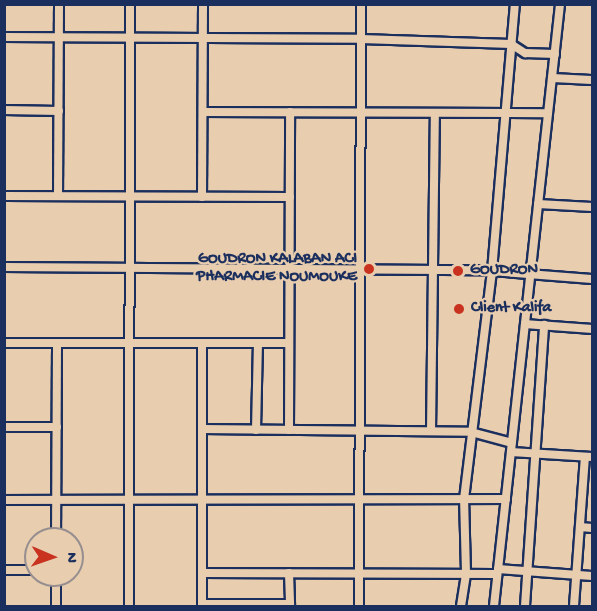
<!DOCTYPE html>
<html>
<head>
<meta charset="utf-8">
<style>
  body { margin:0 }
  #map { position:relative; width:597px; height:611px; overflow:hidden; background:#e8cdaf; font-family:"Gochi Hand",sans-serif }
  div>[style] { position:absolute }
  .roads { filter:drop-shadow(2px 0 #1b2f5e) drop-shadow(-2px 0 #1b2f5e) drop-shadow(0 2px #1b2f5e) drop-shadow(0 -2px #1b2f5e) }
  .minor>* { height:8px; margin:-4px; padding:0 4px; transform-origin:4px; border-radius:4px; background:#e8cdaf }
  .dots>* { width:16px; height:16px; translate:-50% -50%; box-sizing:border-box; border:3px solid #e8cdaf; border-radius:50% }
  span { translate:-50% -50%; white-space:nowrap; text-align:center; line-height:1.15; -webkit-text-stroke:4.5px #e8cdaf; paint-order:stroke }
  .poi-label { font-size:16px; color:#1b2f5e; font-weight:700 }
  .right { translate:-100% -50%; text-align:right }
  .left { translate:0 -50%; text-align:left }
  .frame { position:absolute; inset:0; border:6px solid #1b2f5e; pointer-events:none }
  .north { position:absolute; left:24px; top:527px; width:60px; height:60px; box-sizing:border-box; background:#e8cdaf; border:2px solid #968e8f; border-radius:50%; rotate:92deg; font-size:16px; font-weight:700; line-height:24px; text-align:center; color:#1b2f5e }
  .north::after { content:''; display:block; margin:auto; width:21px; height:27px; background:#c8321e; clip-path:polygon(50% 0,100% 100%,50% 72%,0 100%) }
</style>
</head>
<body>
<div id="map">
  <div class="roads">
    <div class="minor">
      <i style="left:4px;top:37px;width:357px;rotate:0.3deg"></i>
      <i style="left:361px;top:39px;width:150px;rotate:1.9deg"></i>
      <i style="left:511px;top:44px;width:17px;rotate:33deg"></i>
      <i style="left:525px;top:53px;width:30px;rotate:2deg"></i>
      <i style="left:552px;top:78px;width:40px;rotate:2.9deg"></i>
      <i style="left:4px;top:110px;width:55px;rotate:1deg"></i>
      <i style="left:203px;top:112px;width:345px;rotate:0.2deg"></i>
      <i style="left:4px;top:196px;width:286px;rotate:0.2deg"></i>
      <i style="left:58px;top:196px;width:192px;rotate:-89.7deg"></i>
      <i style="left:202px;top:197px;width:193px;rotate:-89.7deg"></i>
      <i style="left:538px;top:204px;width:54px;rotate:3.2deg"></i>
      <i style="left:4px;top:267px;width:475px;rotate:0.4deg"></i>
      <i style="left:479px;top:270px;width:113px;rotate:4.6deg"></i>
      <i style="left:525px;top:324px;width:67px;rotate:4.3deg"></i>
      <i style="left:4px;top:343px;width:285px"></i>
      <i style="left:202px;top:343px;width:263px;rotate:90deg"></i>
      <i style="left:4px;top:427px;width:53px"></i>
      <i style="left:202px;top:429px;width:269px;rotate:0.6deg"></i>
      <i style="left:471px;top:432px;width:42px;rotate:15deg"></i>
      <i style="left:256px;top:430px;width:87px;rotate:-88.7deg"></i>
      <i style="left:289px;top:430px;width:318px;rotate:-89.8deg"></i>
      <i style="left:431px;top:431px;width:318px;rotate:-89.3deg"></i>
      <i style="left:511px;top:452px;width:81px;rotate:3.5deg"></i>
      <i style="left:4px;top:500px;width:502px;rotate:-0.11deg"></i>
      <i style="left:580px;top:527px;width:12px;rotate:5deg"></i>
      <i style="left:56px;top:539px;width:196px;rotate:-89.7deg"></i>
      <i style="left:498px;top:569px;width:94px;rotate:4.3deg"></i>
      <i style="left:4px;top:570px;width:32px"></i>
      <i style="left:202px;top:573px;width:295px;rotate:0.2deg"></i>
      <i style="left:289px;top:573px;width:33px;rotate:88deg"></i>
      <i style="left:202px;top:604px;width:88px"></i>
      <i style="left:56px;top:606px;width:31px;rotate:-90deg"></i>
      <i style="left:129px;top:606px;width:602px;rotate:-89.9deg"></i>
      <i style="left:359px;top:606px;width:602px;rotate:-89.81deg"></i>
      <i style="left:461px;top:606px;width:33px;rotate:-81deg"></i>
      <i style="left:466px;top:573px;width:74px;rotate:-91.5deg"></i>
      <i style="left:464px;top:499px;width:230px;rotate:-83deg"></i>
      <i style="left:492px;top:271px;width:268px;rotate:-85.1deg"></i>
      <i style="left:494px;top:606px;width:606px;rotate:-83.74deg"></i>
      <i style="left:525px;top:606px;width:282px;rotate:-86.1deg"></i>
      <i style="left:574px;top:606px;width:149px;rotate:-85.8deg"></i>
    </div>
  </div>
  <div class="dots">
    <i style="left:369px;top:269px;background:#c8321e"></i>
    <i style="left:458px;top:271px;background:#c8321e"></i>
    <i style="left:459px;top:309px;background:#c8321e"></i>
  </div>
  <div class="poi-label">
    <span class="right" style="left:357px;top:269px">GOUDRON KALABAN ACI<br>PHARMACIE NOUMOUKE</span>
    <span class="left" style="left:470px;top:271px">GOUDRON</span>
    <span class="left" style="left:471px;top:309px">Client Kalifa</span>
  </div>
  <div class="frame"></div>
  <div class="north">N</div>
</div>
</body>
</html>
